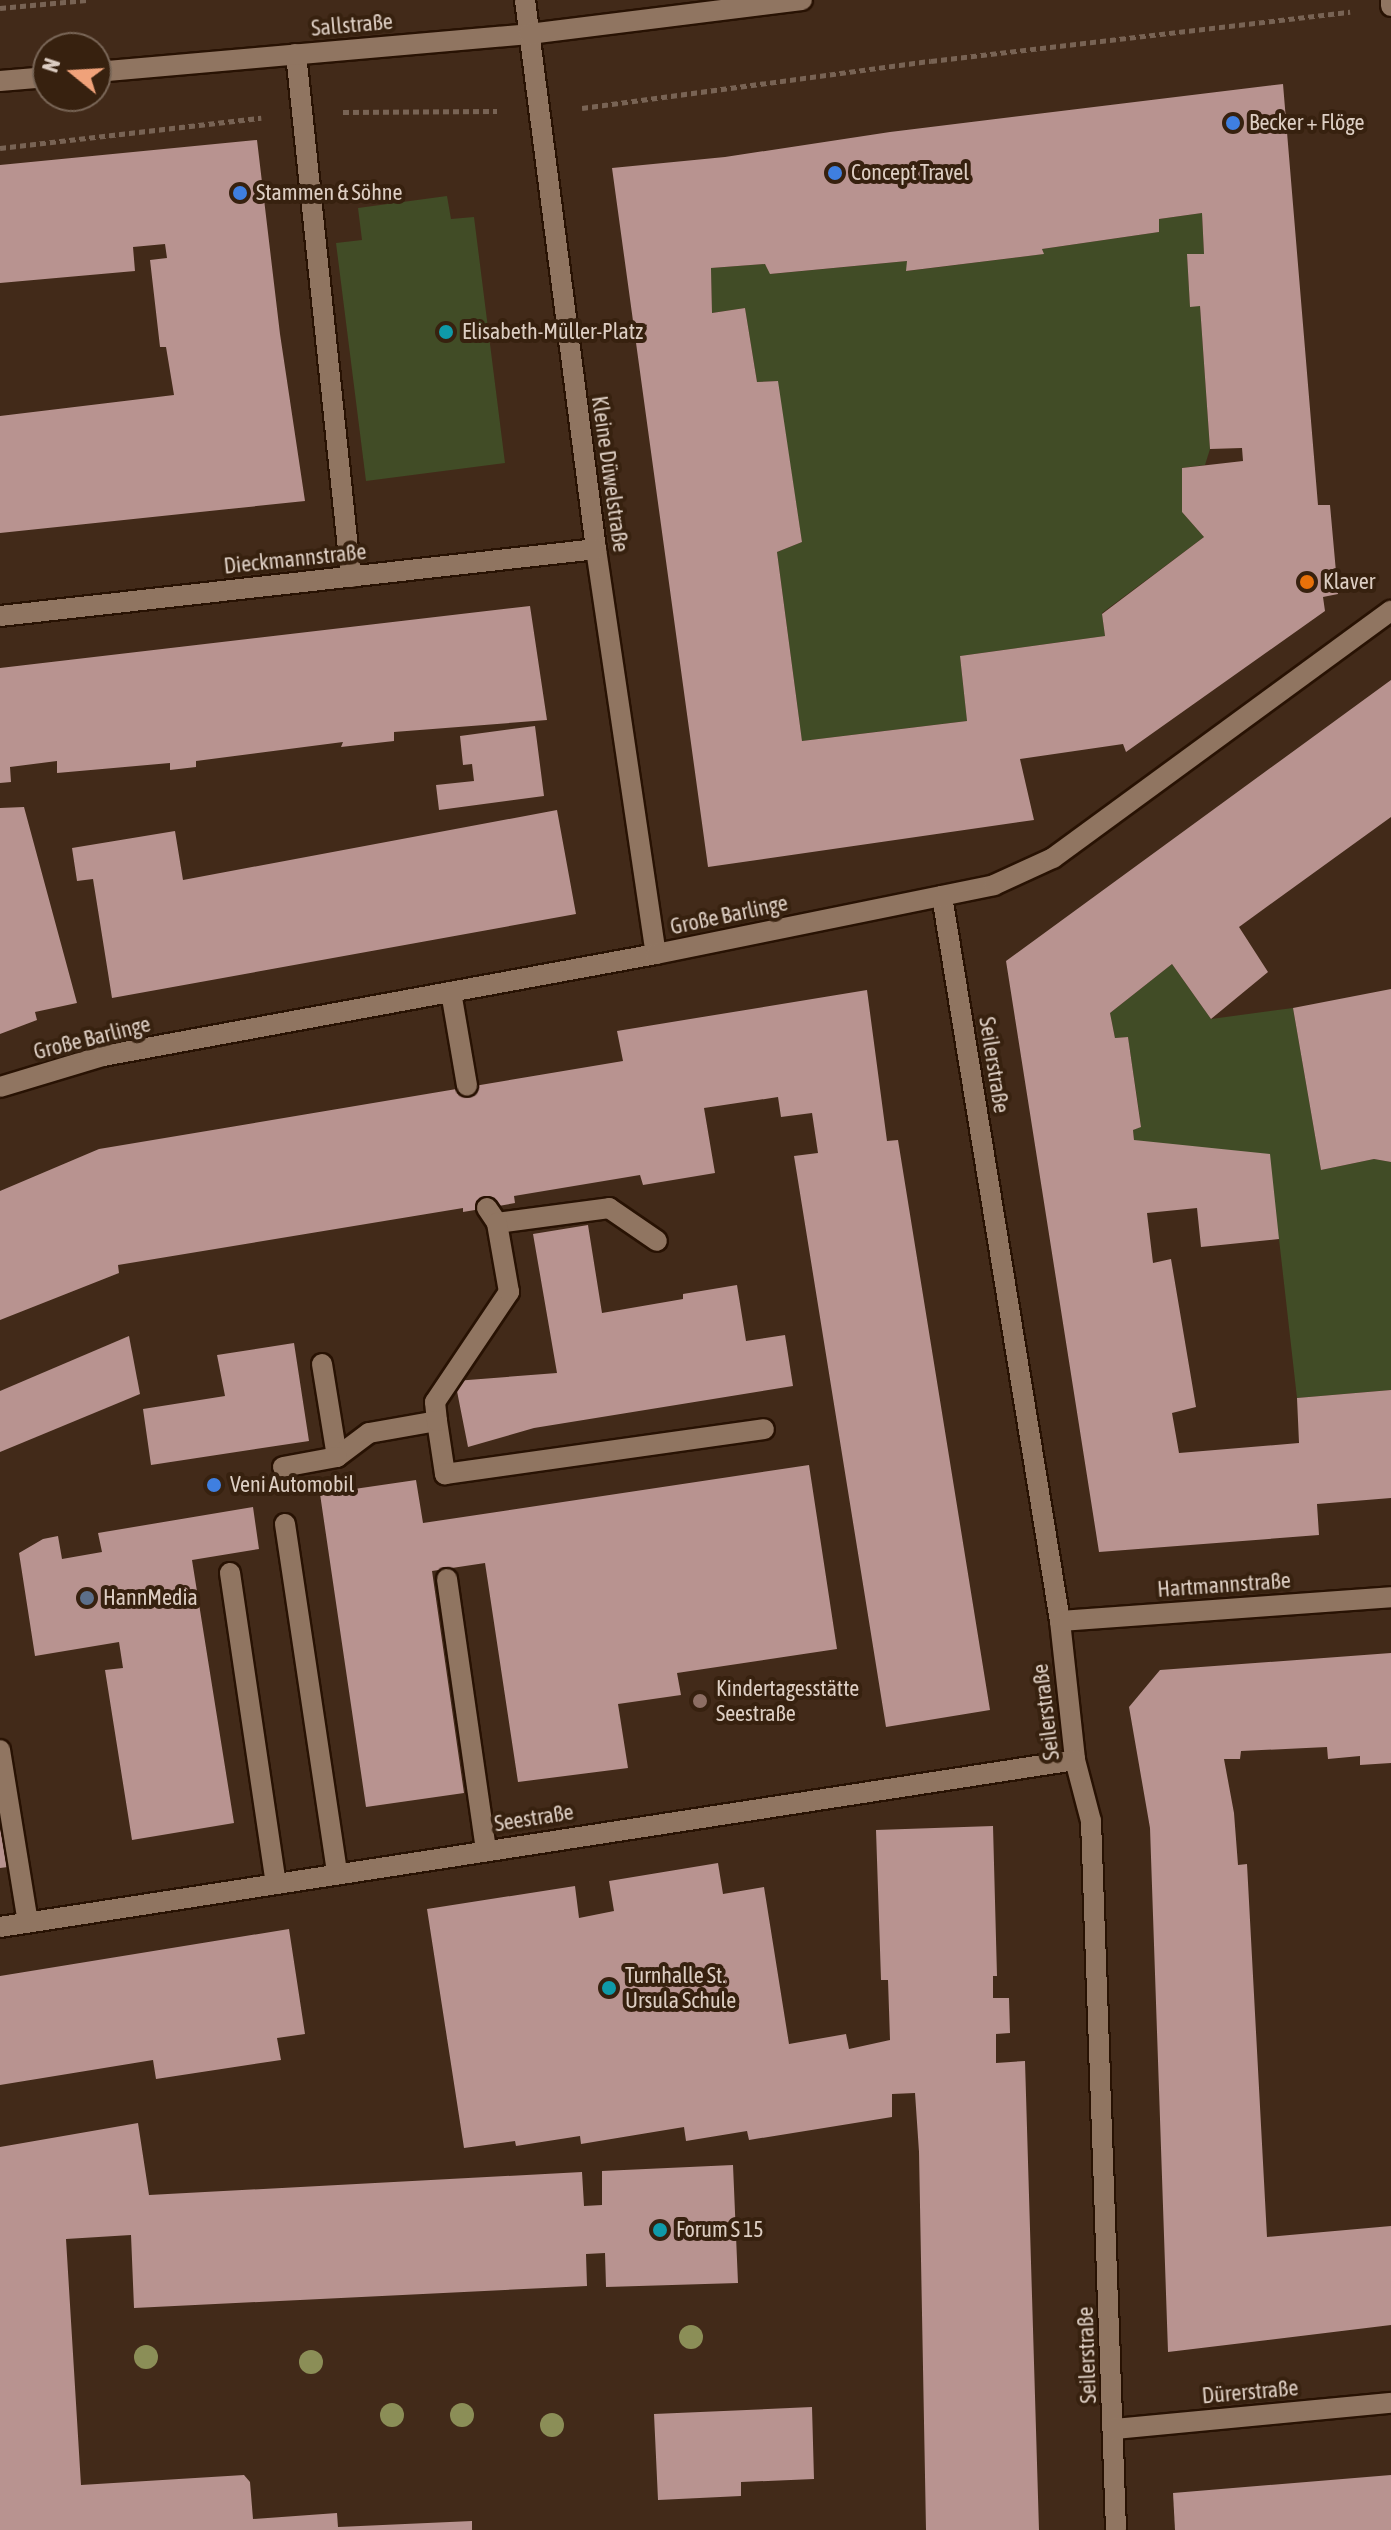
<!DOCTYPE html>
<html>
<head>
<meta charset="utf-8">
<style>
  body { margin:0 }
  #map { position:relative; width:1391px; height:2530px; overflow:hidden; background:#422a19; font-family:"Asap Condensed",sans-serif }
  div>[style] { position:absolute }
  .green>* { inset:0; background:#414c26 }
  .building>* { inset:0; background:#b89390 }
  .path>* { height:5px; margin-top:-2.5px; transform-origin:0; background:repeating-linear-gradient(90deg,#786354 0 6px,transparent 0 10px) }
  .roads { filter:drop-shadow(2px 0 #281203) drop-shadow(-2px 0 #281203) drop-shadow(0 2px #281203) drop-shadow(0 -2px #281203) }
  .service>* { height:20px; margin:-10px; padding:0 10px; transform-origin:10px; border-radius:10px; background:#907561 }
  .minor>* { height:20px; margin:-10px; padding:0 10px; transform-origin:10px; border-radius:10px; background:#907561 }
  .tertiary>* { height:20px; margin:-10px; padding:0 10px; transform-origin:10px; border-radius:10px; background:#907561 }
  .trees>* { width:24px; height:24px; margin:-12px; border-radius:50%; background:#8b8e57 }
  .dots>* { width:22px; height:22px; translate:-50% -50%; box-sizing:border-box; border:4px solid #37210f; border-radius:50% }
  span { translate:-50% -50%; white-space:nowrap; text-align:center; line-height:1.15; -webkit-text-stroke:8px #37210f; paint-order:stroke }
  .street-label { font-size:22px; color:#ddcec3 }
  .poi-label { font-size:22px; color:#ddcec3 }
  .left { translate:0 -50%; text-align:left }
  .north { position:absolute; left:32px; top:32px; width:80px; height:80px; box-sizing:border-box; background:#37210f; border:2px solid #796657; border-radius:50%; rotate:288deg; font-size:22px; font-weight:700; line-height:32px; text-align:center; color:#ddcec3 }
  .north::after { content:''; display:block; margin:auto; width:28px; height:36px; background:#f0a27a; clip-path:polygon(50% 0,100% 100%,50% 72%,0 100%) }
</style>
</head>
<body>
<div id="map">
  <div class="green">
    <i style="clip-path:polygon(447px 196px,451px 219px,474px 217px,505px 463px,366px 481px,336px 243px,362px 240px,358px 208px)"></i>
    <i style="clip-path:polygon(1202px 213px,1204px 254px,1187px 254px,1190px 306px,1200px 306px,1210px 449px,1205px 465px,1182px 468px,1182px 512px,1204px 537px,1102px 613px,1105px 636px,960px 656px,967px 721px,802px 741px,777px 552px,802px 542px,777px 381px,757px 382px,745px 308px,712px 313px,711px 268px,765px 264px,771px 274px,907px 261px,907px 271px,1043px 254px,1042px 249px,1159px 232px,1159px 219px)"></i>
    <i style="clip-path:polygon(1172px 964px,1211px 1019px,1293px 1008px,1321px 1170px,1374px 1159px,1391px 1162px,1391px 1390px,1297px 1398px,1279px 1239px,1134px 1140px,1133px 1130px,1141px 1126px,1128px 1037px,1115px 1038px,1110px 1013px)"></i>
  </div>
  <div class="building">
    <i style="clip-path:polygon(evenodd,1283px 84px,1318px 505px,1330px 505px,1338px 594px,1323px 597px,1325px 611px,1126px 752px,1123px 744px,1020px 759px,1034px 820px,708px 867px,612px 168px,725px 157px,890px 132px,1283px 84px,1202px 213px,1204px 254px,1187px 254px,1190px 307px,1200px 306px,1210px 449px,1242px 448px,1243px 461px,1182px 468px,1182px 512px,1204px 537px,1102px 614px,1105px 636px,960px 656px,967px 721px,802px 741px,777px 552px,802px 542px,778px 381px,757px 382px,745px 308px,712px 313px,711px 268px,765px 264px,770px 274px,907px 261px,906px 271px,1044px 254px,1042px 249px,1159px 232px,1159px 219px,1202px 213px)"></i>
    <i style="clip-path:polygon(257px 140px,280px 334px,305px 501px,0 533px,0 416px,174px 395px,166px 347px,160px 347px,150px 260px,167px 258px,165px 244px,133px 247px,135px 271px,0 283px,0 165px)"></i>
    <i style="clip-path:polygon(530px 606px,547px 720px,394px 732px,394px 741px,341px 747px,343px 742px,196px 761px,196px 767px,170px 770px,170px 763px,57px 773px,57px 761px,10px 767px,11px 782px,0 783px,0 668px)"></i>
    <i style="clip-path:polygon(1391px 680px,1391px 817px,1239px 927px,1268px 972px,1211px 1019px,1172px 964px,1110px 1013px,1115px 1038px,1128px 1037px,1141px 1127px,1133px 1130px,1134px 1140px,1270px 1154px,1279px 1239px,1201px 1247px,1197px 1208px,1147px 1213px,1153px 1263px,1171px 1259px,1196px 1407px,1172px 1413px,1179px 1453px,1299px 1443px,1297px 1398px,1391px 1390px,1391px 1498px,1317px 1504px,1319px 1535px,1099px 1552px,1006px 961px)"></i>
    <i style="clip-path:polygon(535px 726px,544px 796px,439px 810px,436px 785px,474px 781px,472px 764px,463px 765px,460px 736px)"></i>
    <i style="clip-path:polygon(24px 807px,77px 1003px,35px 1012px,37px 1020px,0 1034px,0 808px)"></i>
    <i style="clip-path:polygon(557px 810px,576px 914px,112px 998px,93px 879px,77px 881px,72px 848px,175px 831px,183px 880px)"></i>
    <i style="clip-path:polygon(1391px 989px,1391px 1162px,1374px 1159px,1321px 1170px,1293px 1008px)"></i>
    <i style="clip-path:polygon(867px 990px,887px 1141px,898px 1140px,990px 1710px,886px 1727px,794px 1156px,818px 1153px,812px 1113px,781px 1117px,778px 1097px,704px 1108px,715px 1173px,643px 1185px,640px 1175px,514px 1196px,515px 1203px,487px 1208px,463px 1212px,463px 1208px,118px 1265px,119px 1273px,0 1320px,0 1191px,99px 1149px,623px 1061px,617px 1031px)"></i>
    <i style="clip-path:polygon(588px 1225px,602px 1313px,683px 1299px,683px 1294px,737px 1285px,746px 1341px,785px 1335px,793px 1386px,534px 1428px,468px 1447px,455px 1381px,557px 1373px,533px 1234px)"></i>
    <i style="clip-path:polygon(129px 1336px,140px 1394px,0 1452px,0 1391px)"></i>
    <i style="clip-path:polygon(294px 1343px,309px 1441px,151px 1465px,143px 1409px,225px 1396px,217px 1355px)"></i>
    <i style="clip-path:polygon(809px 1465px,837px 1649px,677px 1673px,681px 1695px,618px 1704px,628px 1768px,518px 1782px,485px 1563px,432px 1571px,464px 1793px,366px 1807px,320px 1494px,416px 1480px,423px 1523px)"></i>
    <i style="clip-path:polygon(253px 1507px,259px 1549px,192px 1560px,234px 1823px,132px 1840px,105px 1670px,123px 1668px,119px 1642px,35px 1656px,19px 1553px,43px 1539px,58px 1536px,62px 1559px,102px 1552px,98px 1533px)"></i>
    <i style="clip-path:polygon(1391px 1653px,1391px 1763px,1360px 1765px,1360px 1756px,1328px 1759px,1327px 1747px,1241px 1751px,1240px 1759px,1224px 1759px,1234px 1813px,1238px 1865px,1247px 1864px,1267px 2237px,1391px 2226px,1391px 2325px,1168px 2352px,1150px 1828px,1129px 1707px,1160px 1670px)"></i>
    <i style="clip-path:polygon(993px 1826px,997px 1976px,993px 1976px,993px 1998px,1009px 1998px,1010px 2033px,996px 2034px,996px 2063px,1025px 2061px,1039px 2530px,926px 2530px,919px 2152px,915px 2093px,892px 2094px,892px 2117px,749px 2140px,747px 2131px,686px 2141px,684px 2127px,581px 2144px,580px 2136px,516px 2146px,515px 2141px,464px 2148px,427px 1909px,575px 1886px,579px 1918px,614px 1911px,609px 1881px,718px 1863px,723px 1894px,764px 1887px,789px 2044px,846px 2034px,849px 2049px,890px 2040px,888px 1980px,881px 1980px,876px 1830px)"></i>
    <i style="clip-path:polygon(0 1828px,8px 1867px,0 1868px)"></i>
    <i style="clip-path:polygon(289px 1929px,305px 2034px,277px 2038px,281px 2060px,156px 2079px,153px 2060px,0 2085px,0 1976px)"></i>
    <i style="clip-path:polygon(138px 2123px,149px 2195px,582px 2172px,584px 2206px,602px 2205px,602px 2171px,733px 2165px,738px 2283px,606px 2287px,605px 2253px,586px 2254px,587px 2286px,134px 2308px,131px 2235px,66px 2239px,81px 2485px,244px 2475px,250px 2482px,253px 2519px,337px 2513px,338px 2527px,472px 2521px,472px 2530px,0 2530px,0 2147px)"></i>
    <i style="clip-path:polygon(812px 2407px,814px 2479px,741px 2482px,741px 2496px,658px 2500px,654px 2414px)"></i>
    <i style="clip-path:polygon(1391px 2475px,1391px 2530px,1175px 2530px,1173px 2493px)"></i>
  </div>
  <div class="path">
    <i style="left:0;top:8px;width:87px;rotate:-5.3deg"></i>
    <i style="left:582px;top:108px;width:352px;rotate:-7.7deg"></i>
    <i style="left:931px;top:61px;width:422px;rotate:-6.7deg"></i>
    <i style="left:343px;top:112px;width:154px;rotate:-0.4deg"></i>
    <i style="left:0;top:148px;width:263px;rotate:-6.6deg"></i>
  </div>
  <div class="roads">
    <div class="service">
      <i style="left:451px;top:992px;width:95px;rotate:80.3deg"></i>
      <i style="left:487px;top:1208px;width:18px;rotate:56deg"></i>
      <i style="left:497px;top:1223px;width:113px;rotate:-7.6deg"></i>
      <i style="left:609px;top:1208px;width:58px;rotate:34.5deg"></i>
      <i style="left:322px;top:1364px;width:94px;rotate:80.8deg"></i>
      <i style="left:337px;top:1457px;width:40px;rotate:-37deg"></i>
      <i style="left:369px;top:1433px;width:69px;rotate:-10deg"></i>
      <i style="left:437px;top:1421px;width:54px;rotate:81.4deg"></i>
      <i style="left:445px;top:1474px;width:322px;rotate:-8deg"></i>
      <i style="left:437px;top:1421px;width:19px;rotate:-96deg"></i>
      <i style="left:435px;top:1402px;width:133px;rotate:-56.1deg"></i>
      <i style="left:509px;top:1292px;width:70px;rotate:-99.9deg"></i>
      <i style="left:283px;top:1467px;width:55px;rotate:-10.5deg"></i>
      <i style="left:285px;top:1524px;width:353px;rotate:81.5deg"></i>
      <i style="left:230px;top:1573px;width:313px;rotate:81.6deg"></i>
      <i style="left:447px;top:1579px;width:273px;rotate:81.8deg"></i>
      <i style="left:0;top:1750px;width:174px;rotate:80.8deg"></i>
    </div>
    <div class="minor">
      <i style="left:525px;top:0;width:554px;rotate:82.63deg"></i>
      <i style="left:596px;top:549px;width:409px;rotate:81.6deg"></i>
      <i style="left:1391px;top:0;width:6px;rotate:90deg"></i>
      <i style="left:296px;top:54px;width:526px;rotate:84deg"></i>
      <i style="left:0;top:616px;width:600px;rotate:-6.41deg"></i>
      <i style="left:942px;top:896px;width:735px;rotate:80.76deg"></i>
      <i style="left:1060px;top:1621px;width:140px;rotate:83.8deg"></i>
      <i style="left:1075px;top:1760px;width:63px;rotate:75.3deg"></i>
      <i style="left:1091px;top:1821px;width:709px;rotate:87.98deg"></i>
      <i style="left:0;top:1087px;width:108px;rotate:-16.8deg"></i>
      <i style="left:103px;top:1056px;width:562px;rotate:-10.45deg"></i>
      <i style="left:656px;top:954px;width:345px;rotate:-11.5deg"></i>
      <i style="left:994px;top:885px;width:65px;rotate:-24.6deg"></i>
      <i style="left:1053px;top:858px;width:419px;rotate:-36.2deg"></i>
      <i style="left:1060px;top:1621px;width:332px;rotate:-4.1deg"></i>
      <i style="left:0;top:1927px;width:1088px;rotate:-8.83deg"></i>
      <i style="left:1114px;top:2429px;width:278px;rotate:-5.4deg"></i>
    </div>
    <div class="tertiary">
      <i style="left:96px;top:72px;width:435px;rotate:-5deg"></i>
      <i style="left:529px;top:34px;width:275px;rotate:-7.1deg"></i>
      <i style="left:0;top:81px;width:48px;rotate:-4.8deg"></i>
    </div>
  </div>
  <div class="trees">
    <i style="left:691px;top:2337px"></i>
    <i style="left:146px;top:2357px"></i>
    <i style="left:311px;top:2362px"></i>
    <i style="left:392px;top:2415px"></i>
    <i style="left:462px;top:2415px"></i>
    <i style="left:552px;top:2425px"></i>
  </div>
  <div class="dots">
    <i style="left:1233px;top:123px;background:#3f7fe0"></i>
    <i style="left:835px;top:173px;background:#3f7fe0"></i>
    <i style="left:240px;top:193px;background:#3f7fe0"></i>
    <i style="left:446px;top:332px;background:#0f9aa8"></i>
    <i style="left:1307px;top:582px;background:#e8710a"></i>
    <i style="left:214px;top:1485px;background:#3f7fe0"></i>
    <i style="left:87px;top:1598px;background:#5c6f8a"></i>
    <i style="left:700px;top:1701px;background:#8d6e63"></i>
    <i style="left:609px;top:1988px;background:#0f9aa8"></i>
    <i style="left:660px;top:2230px;background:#0f9aa8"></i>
  </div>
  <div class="street-label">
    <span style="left:352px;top:25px;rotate:-5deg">Sallstraße</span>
    <span style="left:610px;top:474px;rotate:82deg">Kleine Düwelstraße</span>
    <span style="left:295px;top:559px;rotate:-6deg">Dieckmannstraße</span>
    <span style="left:729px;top:915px;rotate:-12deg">Große Barlinge</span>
    <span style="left:92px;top:1038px;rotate:-14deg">Große Barlinge</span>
    <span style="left:994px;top:1065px;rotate:81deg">Seilerstraße</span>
    <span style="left:1224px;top:1585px;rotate:-4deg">Hartmannstraße</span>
    <span style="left:1046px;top:1712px;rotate:-97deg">Seilerstraße</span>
    <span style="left:534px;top:1818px;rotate:-9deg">Seestraße</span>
    <span style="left:1087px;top:2355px;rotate:-92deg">Seilerstraße</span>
    <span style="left:1250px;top:2392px;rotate:-5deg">Dürerstraße</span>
  </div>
  <div class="poi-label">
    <span class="left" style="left:1249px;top:123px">Becker + Flöge</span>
    <span class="left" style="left:851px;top:173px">Concept Travel</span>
    <span class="left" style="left:256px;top:193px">Stammen &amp; Söhne</span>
    <span class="left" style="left:462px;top:332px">Elisabeth-Müller-Platz</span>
    <span class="left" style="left:1323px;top:582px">Klaver</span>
    <span class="left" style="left:230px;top:1485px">Veni Automobil</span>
    <span class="left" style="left:103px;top:1598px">HannMedia</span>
    <span class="left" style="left:716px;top:1701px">Kindertagesstätte<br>Seestraße</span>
    <span class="left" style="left:625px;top:1988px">Turnhalle St.<br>Ursula Schule</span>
    <span class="left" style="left:676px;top:2230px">Forum S 15</span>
  </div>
  <div class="north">N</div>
</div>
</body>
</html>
